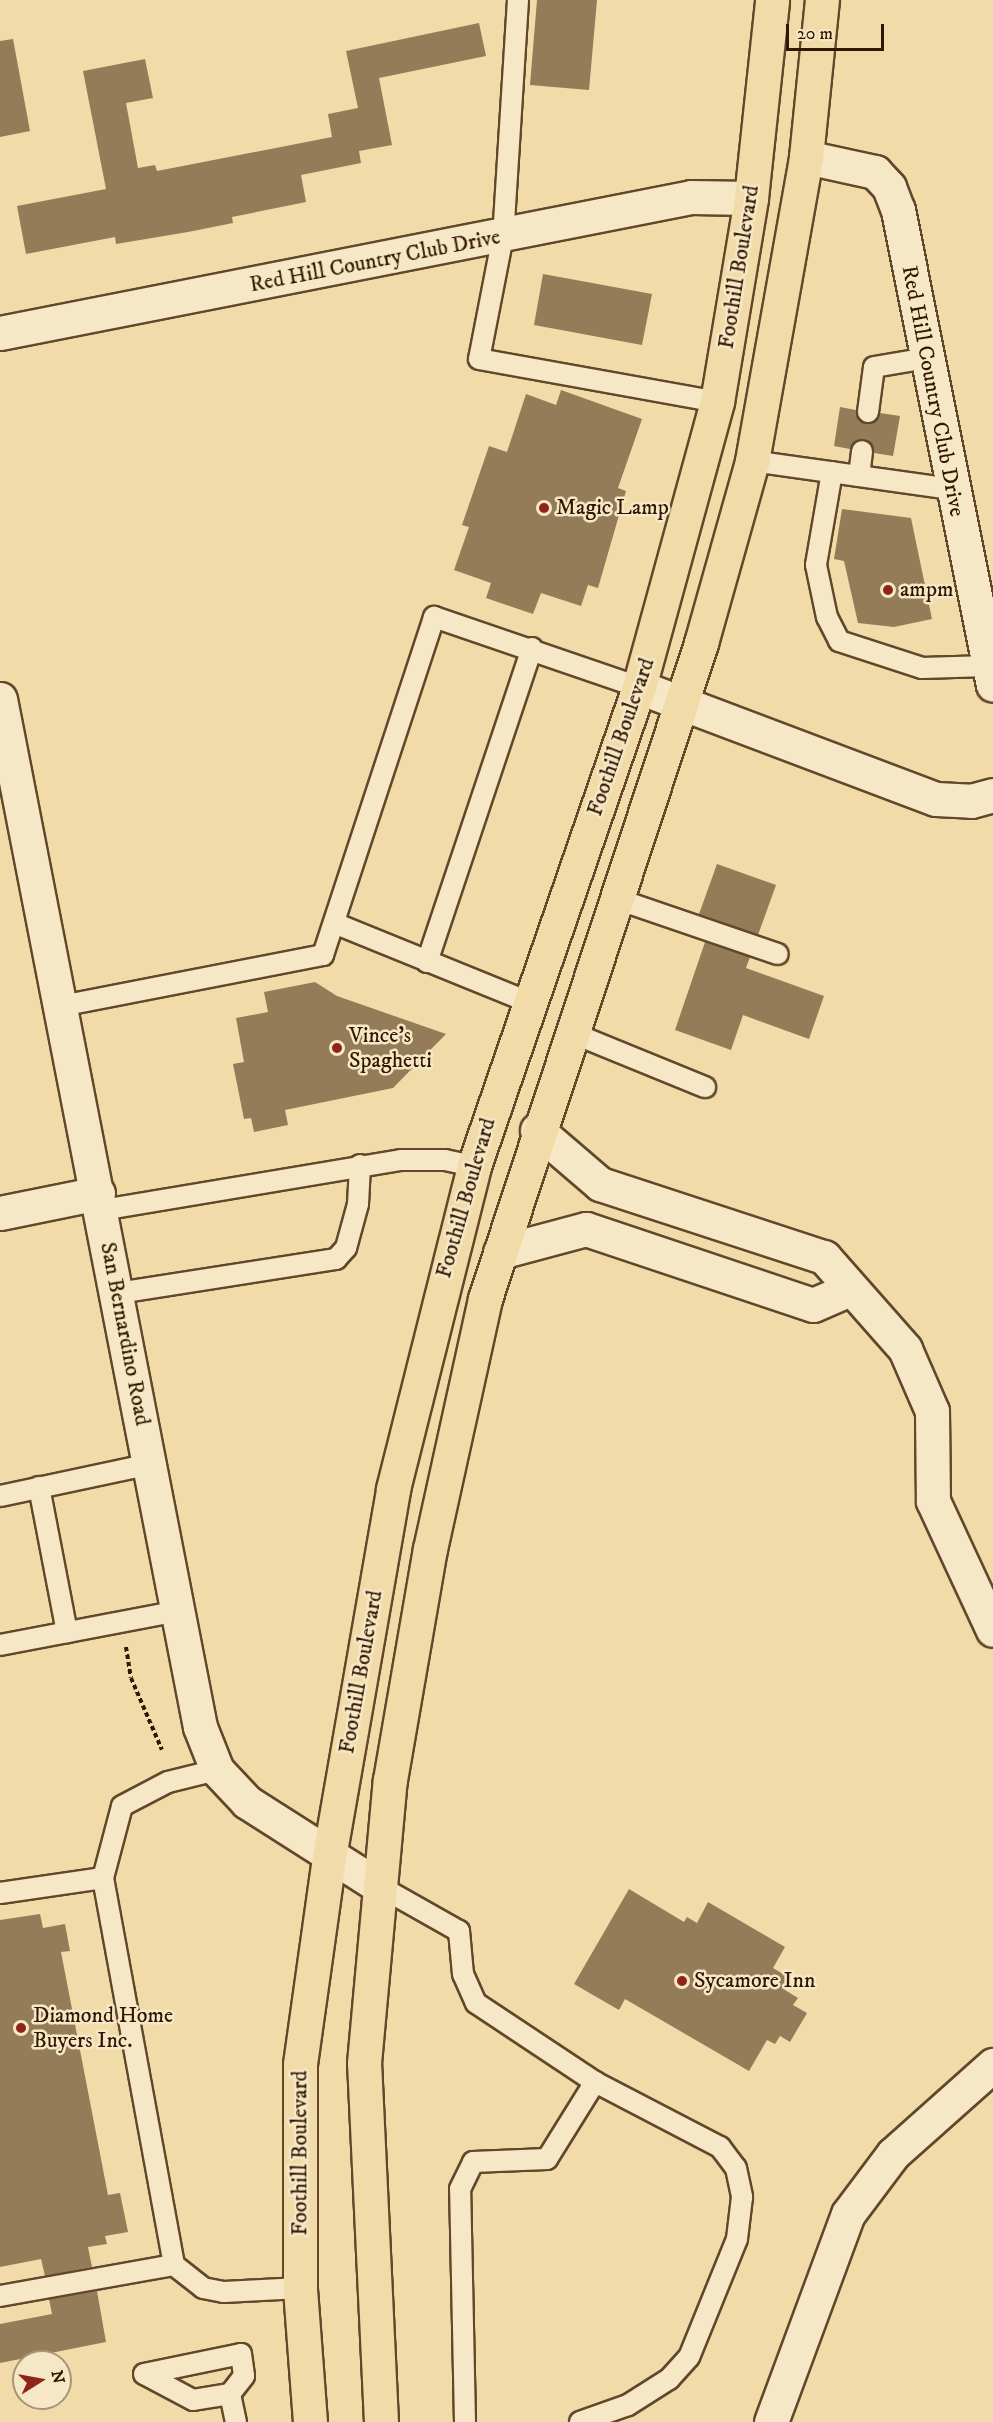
<!DOCTYPE html>
<html>
<head>
<meta charset="utf-8">
<style>
  body { margin:0 }
  #map { position:relative; width:993px; height:2422px; overflow:hidden; background:#f1dba9; font-family:"IM FELL DW Pica",serif }
  div>[style] { position:absolute }
  .building>* { inset:0; background:#957c58 }
  .path>* { height:4px; margin-top:-2px; transform-origin:0; background:repeating-linear-gradient(90deg,#321600 0 4.5px,transparent 0 7.5px) }
  .roads { filter:drop-shadow(2px 0 #62472a) drop-shadow(-2px 0 #62472a) drop-shadow(0 2px #62472a) drop-shadow(0 -2px #62472a) }
  .service>* { height:20px; margin:-10px; padding:0 10px; transform-origin:10px; border-radius:10px; background:#f6e8c7 }
  .minor>* { height:33px; margin:-16.5px; padding:0 16.5px; transform-origin:16.5px; border-radius:16.5px; background:#f6e8c7 }
  .tertiary>* { height:33px; margin:-16.5px; padding:0 16.5px; transform-origin:16.5px; border-radius:16.5px; background:#f6e8c7 }
  .primary>* { height:33px; margin:-16.5px; padding:0 16.5px; transform-origin:16.5px; border-radius:16.5px; background:#f1dba9 }
  .dots>* { width:16px; height:16px; translate:-50% -50%; box-sizing:border-box; border:3px solid #f6e8c7; border-radius:50% }
  span { translate:-50% -50%; white-space:nowrap; text-align:center; line-height:1.15; -webkit-text-stroke:5px #f6e8c7; paint-order:stroke }
  .street-label { font-size:22px; color:#321600 }
  .poi-label { font-size:22px; color:#321600 }
  .left { translate:0 -50%; text-align:left }
  .north { position:absolute; left:12px; top:2350px; width:60px; height:60px; box-sizing:border-box; background:#f6e8c7; border:2px solid #a89477; border-radius:50%; rotate:79deg; font-size:16px; font-weight:700; line-height:24px; text-align:center; color:#321600 }
  .north::after { content:''; display:block; margin:auto; width:21px; height:27px; background:#8f2418; clip-path:polygon(50% 0,100% 100%,50% 72%,0 100%) }
  .scale { position:absolute; left:786px; top:24px; width:98px; height:27px; box-sizing:border-box; border:3px solid #321600; border-top:0; padding-left:8px; font-size:18px; line-height:21px; white-space:nowrap; color:#321600; -webkit-text-stroke:4px #f6e8c7; paint-order:stroke }
</style>
</head>
<body>
<div id="map">
  <div class="building">
    <i style="clip-path:polygon(537px 0,597px 0,589px 90px,530px 85px)"></i>
    <i style="clip-path:polygon(479px 23px,486px 56px,379px 78px,392px 145px,359px 151px,361px 163px,301px 175px,306px 202px,232px 217px,233px 223px,188px 232px,116px 244px,115px 237px,26px 254px,17px 206px,106px 189px,83px 71px,145px 59px,153px 98px,126px 103px,138px 168px,155px 165px,157px 171px,332px 137px,328px 114px,358px 108px,346px 51px)"></i>
    <i style="clip-path:polygon(13px 39px,30px 131px,0 137px,0 41px)"></i>
    <i style="clip-path:polygon(543px 274px,652px 294px,642px 345px,534px 325px)"></i>
    <i style="clip-path:polygon(561px 390px,642px 419px,618px 488px,626px 491px,598px 588px,588px 585px,581px 606px,541px 593px,533px 614px,486px 598px,491px 583px,454px 570px,469px 527px,462px 525px,489px 446px,507px 452px,526px 394px,556px 405px)"></i>
    <i style="clip-path:polygon(840px 407px,856px 410px,866px 424px,880px 413px,900px 416px,893px 456px,874px 453px,864px 439px,850px 449px,834px 446px)"></i>
    <i style="clip-path:polygon(842px 509px,911px 518px,932px 619px,894px 627px,858px 623px,844px 561px,834px 559px)"></i>
    <i style="clip-path:polygon(717px 864px,776px 885px,758px 935px,699px 914px)"></i>
    <i style="clip-path:polygon(705px 942px,750px 957px,746px 968px,824px 996px,809px 1039px,743px 1015px,731px 1050px,675px 1030px)"></i>
    <i style="clip-path:polygon(315px 982px,337px 996px,446px 1034px,393px 1088px,285px 1110px,288px 1125px,254px 1132px,251px 1118px,244px 1119px,233px 1064px,244px 1062px,236px 1018px,268px 1012px,264px 992px)"></i>
    <i style="clip-path:polygon(629px 1889px,684px 1922px,687px 1917px,697px 1923px,708px 1902px,785px 1947px,773px 1968px,791px 1979px,785px 1990px,798px 1998px,793px 2005px,807px 2013px,790px 2042px,780px 2036px,775px 2044px,767px 2040px,749px 2071px,625px 1999px,619px 2010px,574px 1984px)"></i>
    <i style="clip-path:polygon(40px 1914px,43px 1928px,65px 1924px,70px 1951px,61px 1952px,108px 2195px,120px 2193px,128px 2232px,105px 2236px,107px 2244px,88px 2247px,92px 2267px,45px 2276px,41px 2259px,0 2267px,0 1920px)"></i>
    <i style="clip-path:polygon(97px 2291px,106px 2342px,0 2363px,0 2324px,52px 2314px,49px 2299px)"></i>
  </div>
  <div class="path">
    <i style="left:126px;top:1647px;width:31px;rotate:81deg"></i>
    <i style="left:131px;top:1678px;width:78px;rotate:66.7deg"></i>
  </div>
  <div class="roads">
    <div class="service">
      <i style="left:518px;top:0;width:236px;rotate:93.6deg"></i>
      <i style="left:503px;top:236px;width:125px;rotate:101deg"></i>
      <i style="left:479px;top:359px;width:242px;rotate:10.2deg"></i>
      <i style="left:868px;top:412px;width:45px;rotate:-82.4deg"></i>
      <i style="left:874px;top:367px;width:54px;rotate:-9.6deg"></i>
      <i style="left:752px;top:461px;width:202px;rotate:8deg"></i>
      <i style="left:832px;top:472px;width:94px;rotate:99.8deg"></i>
      <i style="left:816px;top:565px;width:53px;rotate:78.1deg"></i>
      <i style="left:827px;top:617px;width:27px;rotate:63deg"></i>
      <i style="left:839px;top:641px;width:87px;rotate:18deg"></i>
      <i style="left:922px;top:668px;width:66px;rotate:-1.7deg"></i>
      <i style="left:859px;top:476px;width:25px;rotate:-83deg"></i>
      <i style="left:614px;top:898px;width:173px;rotate:18.9deg"></i>
      <i style="left:334px;top:923px;width:210px;rotate:22.1deg"></i>
      <i style="left:427px;top:962px;width:331px;rotate:-71.5deg"></i>
      <i style="left:61px;top:1006px;width:267px;rotate:-11deg"></i>
      <i style="left:323px;top:955px;width:356px;rotate:-71.8deg"></i>
      <i style="left:434px;top:617px;width:217px;rotate:18.9deg"></i>
      <i style="left:570px;top:1032px;width:146px;rotate:22.2deg"></i>
      <i style="left:102px;top:1210px;width:303px;rotate:-9.5deg"></i>
      <i style="left:401px;top:1160px;width:44px"></i>
      <i style="left:445px;top:1160px;width:30px;rotate:12deg"></i>
      <i style="left:118px;top:1293px;width:221px;rotate:-8.9deg"></i>
      <i style="left:336px;top:1259px;width:15px;rotate:-48deg"></i>
      <i style="left:346px;top:1248px;width:46px;rotate:-74.7deg"></i>
      <i style="left:358px;top:1204px;width:39px;rotate:-87deg"></i>
      <i style="left:39px;top:1487px;width:148px;rotate:79.1deg"></i>
      <i style="left:0;top:1496px;width:153px;rotate:-12deg"></i>
      <i style="left:0;top:1645px;width:181px;rotate:-10.8deg"></i>
      <i style="left:103px;top:1878px;width:393px;rotate:79.6deg"></i>
      <i style="left:379px;top:1886px;width:92px;rotate:29.4deg"></i>
      <i style="left:459px;top:1931px;width:43px;rotate:84.7deg"></i>
      <i style="left:463px;top:1974px;width:32px;rotate:66deg"></i>
      <i style="left:476px;top:2003px;width:143px;rotate:33.6deg"></i>
      <i style="left:595px;top:2082px;width:141px;rotate:27.5deg"></i>
      <i style="left:720px;top:2147px;width:26px;rotate:53deg"></i>
      <i style="left:736px;top:2168px;width:30px;rotate:78deg"></i>
      <i style="left:742px;top:2197px;width:42px;rotate:96.8deg"></i>
      <i style="left:737px;top:2239px;width:127px;rotate:112.1deg"></i>
      <i style="left:689px;top:2357px;width:30px;rotate:132deg"></i>
      <i style="left:669px;top:2379px;width:49px;rotate:147.6deg"></i>
      <i style="left:628px;top:2405px;width:51px;rotate:160.5deg"></i>
      <i style="left:0;top:1893px;width:104px;rotate:-8.3deg"></i>
      <i style="left:103px;top:1878px;width:74px;rotate:-75.2deg"></i>
      <i style="left:122px;top:1806px;width:52px;rotate:-27.6deg"></i>
      <i style="left:168px;top:1782px;width:50px;rotate:-13.8deg"></i>
      <i style="left:0;top:2296px;width:177px;rotate:-10.1deg"></i>
      <i style="left:174px;top:2265px;width:37px;rotate:38deg"></i>
      <i style="left:203px;top:2288px;width:21px;rotate:11deg"></i>
      <i style="left:224px;top:2292px;width:76px;rotate:-3deg"></i>
      <i style="left:241px;top:2354px;width:22px;rotate:82deg"></i>
      <i style="left:244px;top:2376px;width:23px;rotate:128deg"></i>
      <i style="left:230px;top:2394px;width:37px;rotate:171deg"></i>
      <i style="left:193px;top:2400px;width:55px;rotate:-152deg"></i>
      <i style="left:144px;top:2374px;width:99px;rotate:-11.7deg"></i>
      <i style="left:230px;top:2394px;width:29px;rotate:78deg"></i>
      <i style="left:465px;top:2422px;width:233px;rotate:-91.2deg"></i>
      <i style="left:460px;top:2189px;width:30px;rotate:-64deg"></i>
      <i style="left:473px;top:2162px;width:74px;rotate:-2.3deg"></i>
      <i style="left:547px;top:2159px;width:91px;rotate:-58.1deg"></i>
    </div>
    <div class="minor">
      <i style="left:0;top:333px;width:704px;rotate:-11.13deg"></i>
      <i style="left:691px;top:197px;width:60px;rotate:1deg"></i>
      <i style="left:639px;top:687px;width:317px;rotate:20.7deg"></i>
      <i style="left:936px;top:799px;width:35px;rotate:3deg"></i>
      <i style="left:971px;top:801px;width:23px;rotate:-15deg"></i>
      <i style="left:537px;top:1130px;width:83px;rotate:40.6deg"></i>
      <i style="left:600px;top:1184px;width:236px;rotate:18.1deg"></i>
      <i style="left:824px;top:1257px;width:123px;rotate:48.6deg"></i>
      <i style="left:905px;top:1349px;width:68px;rotate:66.5deg"></i>
      <i style="left:932px;top:1411px;width:90px;rotate:89.4deg"></i>
      <i style="left:933px;top:1501px;width:142px;rotate:65.1deg"></i>
      <i style="left:0;top:1213px;width:100px;rotate:-11.5deg"></i>
      <i style="left:500px;top:1252px;width:89px;rotate:-15deg"></i>
      <i style="left:586px;top:1229px;width:239px;rotate:18.5deg"></i>
      <i style="left:813px;top:1305px;width:40px;rotate:-23.4deg"></i>
      <i style="left:771px;top:2422px;width:222px;rotate:-69.7deg"></i>
      <i style="left:848px;top:2214px;width:75px;rotate:-53.1deg"></i>
      <i style="left:893px;top:2154px;width:134px;rotate:-41.7deg"></i>
    </div>
    <div class="tertiary">
      <i style="left:806px;top:157px;width:71px;rotate:12.3deg"></i>
      <i style="left:875px;top:172px;width:21px;rotate:47deg"></i>
      <i style="left:889px;top:187px;width:25px;rotate:69deg"></i>
      <i style="left:898px;top:210px;width:484px;rotate:78.7deg"></i>
      <i style="left:0;top:699px;width:1047px;rotate:78.99deg"></i>
      <i style="left:200px;top:1727px;width:46px;rotate:68.4deg"></i>
      <i style="left:217px;top:1770px;width:44px;rotate:46.8deg"></i>
      <i style="left:247px;top:1802px;width:156px;rotate:32.5deg"></i>
    </div>
    <div class="primary">
      <i style="left:310px;top:2422px;width:134px;rotate:-94.3deg"></i>
      <i style="left:300px;top:2288px;width:224px;rotate:-90deg"></i>
      <i style="left:300px;top:2064px;width:209px;rotate:-82deg"></i>
      <i style="left:329px;top:1857px;width:374px;rotate:-80.1deg"></i>
      <i style="left:393px;top:1489px;width:333px;rotate:-75.9deg"></i>
      <i style="left:474px;top:1166px;width:507px;rotate:-70.99deg"></i>
      <i style="left:639px;top:687px;width:295px;rotate:-74.7deg"></i>
      <i style="left:717px;top:402px;width:207px;rotate:-80.5deg"></i>
      <i style="left:751px;top:198px;width:199px;rotate:-83.9deg"></i>
      <i style="left:381px;top:2422px;width:359px;rotate:-92.7deg"></i>
      <i style="left:364px;top:2063px;width:284px;rotate:-84.8deg"></i>
      <i style="left:390px;top:1780px;width:234px;rotate:-80.2deg"></i>
      <i style="left:430px;top:1549px;width:256px;rotate:-77.6deg"></i>
      <i style="left:485px;top:1299px;width:691px;rotate:-71.77deg"></i>
      <i style="left:701px;top:643px;width:189px;rotate:-74.3deg"></i>
      <i style="left:752px;top:461px;width:309px;rotate:-79.9deg"></i>
      <i style="left:806px;top:157px;width:158px;rotate:-84.2deg"></i>
    </div>
  </div>
  <div class="dots">
    <i style="left:544px;top:508px;background:#8f2418"></i>
    <i style="left:888px;top:590px;background:#8f2418"></i>
    <i style="left:337px;top:1048px;background:#8f2418"></i>
    <i style="left:682px;top:1981px;background:#8f2418"></i>
    <i style="left:21px;top:2028px;background:#8f2418"></i>
  </div>
  <div class="street-label">
    <span style="left:375px;top:261px;rotate:-11deg">Red Hill Country Club Drive</span>
    <span style="left:739px;top:267px;rotate:-81deg">Foothill Boulevard</span>
    <span style="left:933px;top:391px;rotate:79deg">Red Hill Country Club Drive</span>
    <span style="left:621px;top:737px;rotate:-71deg">Foothill Boulevard</span>
    <span style="left:466px;top:1198px;rotate:-74deg">Foothill Boulevard</span>
    <span style="left:125px;top:1334px;rotate:79deg">San Bernardino Road</span>
    <span style="left:361px;top:1672px;rotate:-80deg">Foothill Boulevard</span>
    <span style="left:300px;top:2153px;rotate:-90deg">Foothill Boulevard</span>
  </div>
  <div class="poi-label">
    <span class="left" style="left:556px;top:508px">Magic Lamp</span>
    <span class="left" style="left:900px;top:590px">ampm</span>
    <span class="left" style="left:349px;top:1048px">Vince's<br>Spaghetti</span>
    <span class="left" style="left:694px;top:1981px">Sycamore Inn</span>
    <span class="left" style="left:33px;top:2028px">Diamond Home<br>Buyers Inc.</span>
  </div>
  <div class="north">N</div>
  <div class="scale">20 m</div>
</div>
</body>
</html>
